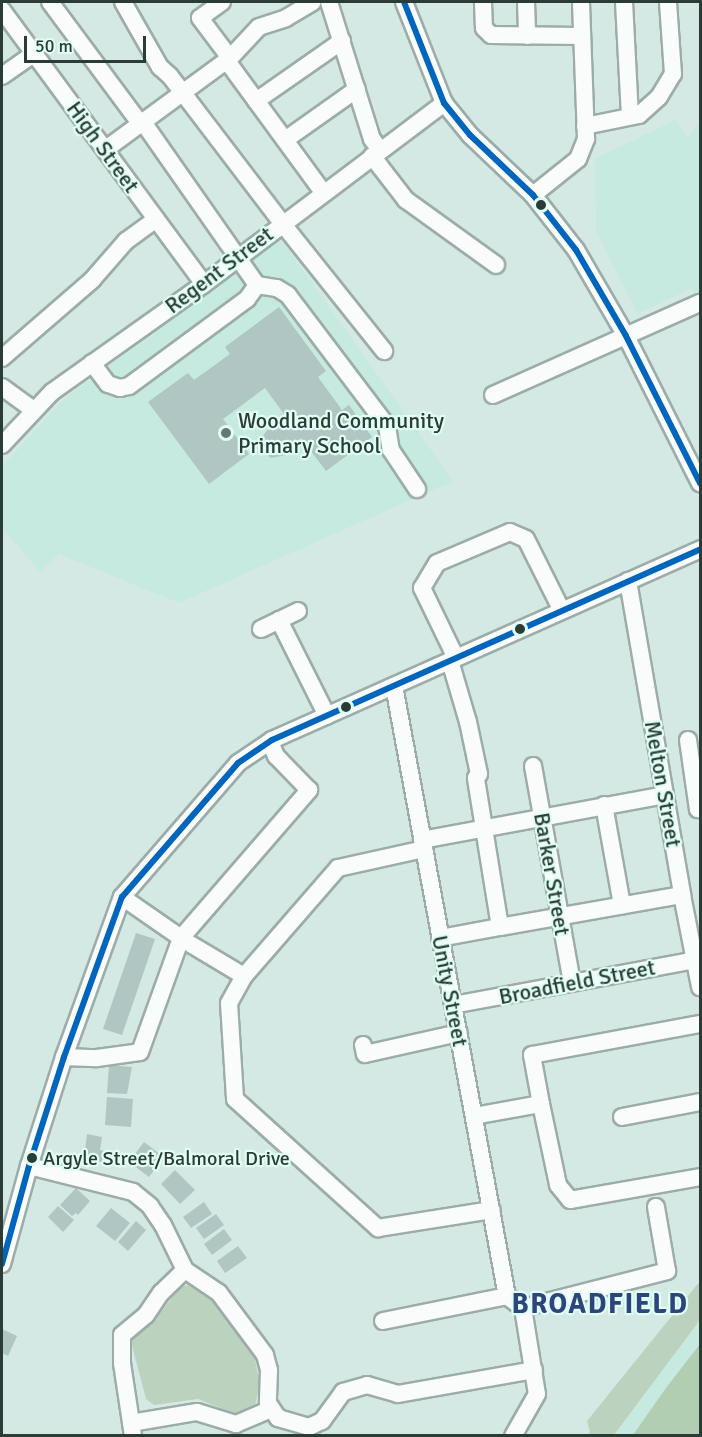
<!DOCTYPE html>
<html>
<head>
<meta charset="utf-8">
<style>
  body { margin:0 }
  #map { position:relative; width:702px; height:1437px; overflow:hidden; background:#d4e9e3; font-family:Signika,sans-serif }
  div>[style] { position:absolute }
  .built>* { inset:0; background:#c6eae0 }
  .green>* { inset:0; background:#bbd3be }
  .forest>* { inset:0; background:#b1cdb2 }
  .building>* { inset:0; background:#afc6c3 }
  .roads { filter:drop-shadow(2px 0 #9caca8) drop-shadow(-2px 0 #9caca8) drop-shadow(0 2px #9caca8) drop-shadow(0 -2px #9caca8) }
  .minor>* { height:16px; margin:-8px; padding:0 8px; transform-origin:8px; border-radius:8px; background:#f9fcfb }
  .bus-1>* { height:6px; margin:-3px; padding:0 3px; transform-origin:3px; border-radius:3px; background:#0065bd }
  .dots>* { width:16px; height:16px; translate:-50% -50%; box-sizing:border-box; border:3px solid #dffef4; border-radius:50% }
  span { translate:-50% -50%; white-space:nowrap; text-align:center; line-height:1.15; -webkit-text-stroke:4.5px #dffef4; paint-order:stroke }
  .bus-label { font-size:20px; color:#2b3b36 }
  .left { translate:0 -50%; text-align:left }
  .street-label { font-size:22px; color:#2b3b36 }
  .poi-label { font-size:22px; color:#2b3b36 }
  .district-label { font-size:28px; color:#2f437d; font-weight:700; letter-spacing:1.5px }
  .frame { position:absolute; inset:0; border:3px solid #2b3b36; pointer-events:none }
  .scale { position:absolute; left:24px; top:36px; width:122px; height:27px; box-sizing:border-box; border:3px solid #2b3b36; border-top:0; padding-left:8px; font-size:18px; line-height:21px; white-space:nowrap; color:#2b3b36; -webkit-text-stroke:4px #dffef4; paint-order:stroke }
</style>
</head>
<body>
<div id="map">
  <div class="built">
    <i style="clip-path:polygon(675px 120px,688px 138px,700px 122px,700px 306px,692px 288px,638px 314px,596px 231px,595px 159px)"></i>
    <i style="clip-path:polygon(283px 242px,453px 481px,179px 603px,59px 554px,40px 572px,2px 528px,2px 466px,64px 399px,275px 243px)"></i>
    <i style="clip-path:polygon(700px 1320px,700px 1351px,666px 1388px,633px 1435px,614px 1436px)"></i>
  </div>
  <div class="green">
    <i style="clip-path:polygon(700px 1281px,700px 1320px,614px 1435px,587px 1435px,590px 1432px,587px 1421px)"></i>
    <i style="clip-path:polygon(193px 1284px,214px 1296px,255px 1359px,260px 1386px,255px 1405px,238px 1415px,198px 1399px,154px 1405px,146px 1399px,131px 1342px,137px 1333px,151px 1325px,180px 1287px)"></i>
  </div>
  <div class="forest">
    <i style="clip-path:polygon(700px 1344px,700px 1435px,633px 1435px,666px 1388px)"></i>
  </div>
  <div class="building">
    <i style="clip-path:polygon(279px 307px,326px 371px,318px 377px,342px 410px,349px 405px,372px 437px,326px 471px,301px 438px,286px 455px,271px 458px,263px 451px,261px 445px,263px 436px,267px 430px,281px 427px,289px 421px,265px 388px,223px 419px,249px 454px,209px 484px,148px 402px,188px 373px,194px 380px,230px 354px,225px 347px)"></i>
    <i style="clip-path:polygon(136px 933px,155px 939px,122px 1035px,103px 1029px)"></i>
    <i style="clip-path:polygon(109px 1065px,132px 1067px,127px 1094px,107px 1093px)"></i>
    <i style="clip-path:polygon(107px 1097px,133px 1099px,131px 1127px,105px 1125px)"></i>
    <i style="clip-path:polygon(87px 1134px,102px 1137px,100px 1150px,104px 1151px,102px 1162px,84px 1158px)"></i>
    <i style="clip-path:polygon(144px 1142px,164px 1157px,149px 1177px,129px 1162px)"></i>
    <i style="clip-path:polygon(175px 1170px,195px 1190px,180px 1204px,161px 1184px)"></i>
    <i style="clip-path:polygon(76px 1188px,90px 1201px,78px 1215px,76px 1213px,72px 1216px,60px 1205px)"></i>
    <i style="clip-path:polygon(204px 1202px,212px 1214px,191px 1228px,183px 1217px)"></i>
    <i style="clip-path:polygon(58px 1206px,74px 1220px,63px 1232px,48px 1217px)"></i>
    <i style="clip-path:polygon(111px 1208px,130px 1223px,115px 1241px,96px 1226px)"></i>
    <i style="clip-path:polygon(216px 1214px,224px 1225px,204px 1239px,196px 1228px)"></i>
    <i style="clip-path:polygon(136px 1221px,146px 1230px,128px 1251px,118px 1242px)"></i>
    <i style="clip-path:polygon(224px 1229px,232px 1240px,212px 1255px,204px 1244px)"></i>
    <i style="clip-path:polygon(238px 1246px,247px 1258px,225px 1273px,217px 1261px)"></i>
    <i style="clip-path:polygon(2px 1329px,17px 1336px,8px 1356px,2px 1353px)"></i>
  </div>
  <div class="roads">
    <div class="minor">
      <i style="left:50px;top:2px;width:151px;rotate:53.4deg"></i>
      <i style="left:123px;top:2px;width:75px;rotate:60.4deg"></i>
      <i style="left:160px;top:67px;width:13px;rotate:42deg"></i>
      <i style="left:170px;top:76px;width:185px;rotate:52.7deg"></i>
      <i style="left:282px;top:223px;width:164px;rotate:51.4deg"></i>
      <i style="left:222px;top:2px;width:27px;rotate:144deg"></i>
      <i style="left:200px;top:18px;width:50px;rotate:53.1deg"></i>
      <i style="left:329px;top:2px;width:144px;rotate:72.6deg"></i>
      <i style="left:372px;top:139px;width:14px;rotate:54deg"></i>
      <i style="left:404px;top:2px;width:109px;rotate:68.4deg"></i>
      <i style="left:444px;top:103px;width:41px;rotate:50.9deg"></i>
      <i style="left:470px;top:135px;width:87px;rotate:43.6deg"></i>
      <i style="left:533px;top:195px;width:70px;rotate:52deg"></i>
      <i style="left:576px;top:250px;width:99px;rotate:59.8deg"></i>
      <i style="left:626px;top:336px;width:165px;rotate:63.3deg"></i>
      <i style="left:483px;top:2px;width:26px;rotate:88deg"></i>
      <i style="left:484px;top:28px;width:10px;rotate:45deg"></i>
      <i style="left:491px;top:35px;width:90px;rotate:0.6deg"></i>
      <i style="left:526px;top:2px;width:34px;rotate:88deg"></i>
      <i style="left:624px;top:2px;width:114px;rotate:87deg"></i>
      <i style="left:2px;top:10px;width:340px;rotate:53.6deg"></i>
      <i style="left:227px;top:61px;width:162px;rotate:53.8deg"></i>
      <i style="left:2px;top:76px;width:39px;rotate:-35deg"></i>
      <i style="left:256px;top:101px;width:105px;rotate:-34.9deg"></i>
      <i style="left:585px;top:126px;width:55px;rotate:-11.5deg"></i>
      <i style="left:639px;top:115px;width:27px;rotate:-42deg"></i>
      <i style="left:659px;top:97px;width:27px;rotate:-59deg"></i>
      <i style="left:673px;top:74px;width:72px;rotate:-94deg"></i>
      <i style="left:285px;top:140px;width:88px;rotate:-35.3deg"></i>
      <i style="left:106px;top:149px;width:154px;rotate:-36.3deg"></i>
      <i style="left:230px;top:58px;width:42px;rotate:-46.9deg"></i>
      <i style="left:259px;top:27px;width:28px;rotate:-18deg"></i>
      <i style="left:286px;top:18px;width:31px;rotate:-31deg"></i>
      <i style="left:372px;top:156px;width:56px;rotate:52.3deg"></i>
      <i style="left:406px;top:200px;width:111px;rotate:35.8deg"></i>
      <i style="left:533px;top:195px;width:58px;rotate:-38.7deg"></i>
      <i style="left:578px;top:159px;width:22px;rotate:-68deg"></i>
      <i style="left:586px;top:139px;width:137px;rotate:-92.1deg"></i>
      <i style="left:257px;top:285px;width:20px;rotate:9deg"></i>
      <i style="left:277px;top:288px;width:13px;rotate:32deg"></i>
      <i style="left:288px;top:295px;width:164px;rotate:52.9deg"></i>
      <i style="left:387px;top:426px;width:24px;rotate:81deg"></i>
      <i style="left:391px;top:450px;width:47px;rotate:56.3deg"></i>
      <i style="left:2px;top:358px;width:119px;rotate:-40.9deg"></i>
      <i style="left:92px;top:280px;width:52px;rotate:-48.9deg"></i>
      <i style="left:126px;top:241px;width:37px;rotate:-36deg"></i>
      <i style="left:92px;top:363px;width:26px;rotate:53deg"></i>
      <i style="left:108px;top:384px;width:13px;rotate:18deg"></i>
      <i style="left:120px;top:388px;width:9px;rotate:-13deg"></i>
      <i style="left:129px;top:386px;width:147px;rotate:-36.4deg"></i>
      <i style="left:247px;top:299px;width:17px;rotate:-54deg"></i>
      <i style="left:257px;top:285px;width:200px;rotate:-125deg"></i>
      <i style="left:2px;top:387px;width:39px;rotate:36deg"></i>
      <i style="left:493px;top:395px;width:227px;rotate:-24deg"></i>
      <i style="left:2px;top:445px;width:73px;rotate:-46.7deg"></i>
      <i style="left:52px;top:392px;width:186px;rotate:-35.4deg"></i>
      <i style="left:204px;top:284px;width:301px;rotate:-37deg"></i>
      <i style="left:628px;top:581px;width:319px;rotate:80.2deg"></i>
      <i style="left:682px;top:895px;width:94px;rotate:78.9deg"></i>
      <i style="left:279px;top:620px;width:107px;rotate:63.4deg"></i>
      <i style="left:261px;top:629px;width:41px;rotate:-25.9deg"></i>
      <i style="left:456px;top:658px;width:78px;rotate:-115.9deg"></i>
      <i style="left:422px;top:588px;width:29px;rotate:-59deg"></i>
      <i style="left:437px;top:563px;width:79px;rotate:-23deg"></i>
      <i style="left:510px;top:532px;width:17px;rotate:24deg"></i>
      <i style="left:526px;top:539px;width:78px;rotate:63.4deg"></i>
      <i style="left:394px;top:686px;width:620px;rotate:79.51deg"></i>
      <i style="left:688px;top:740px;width:70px;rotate:81.8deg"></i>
      <i style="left:698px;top:809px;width:2px;rotate:-27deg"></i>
      <i style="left:533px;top:766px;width:220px;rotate:79.8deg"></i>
      <i style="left:604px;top:805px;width:102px;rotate:79.8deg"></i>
      <i style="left:422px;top:840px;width:247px;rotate:-10.5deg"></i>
      <i style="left:424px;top:849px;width:88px;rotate:167.5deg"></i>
      <i style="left:338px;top:868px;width:143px;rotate:131deg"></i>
      <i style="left:244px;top:976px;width:31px;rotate:119deg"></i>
      <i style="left:229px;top:1003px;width:96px;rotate:86.4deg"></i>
      <i style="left:235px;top:1099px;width:193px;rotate:42.1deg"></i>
      <i style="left:378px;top:1228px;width:115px;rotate:-9deg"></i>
      <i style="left:122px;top:897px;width:79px;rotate:34.7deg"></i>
      <i style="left:187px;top:942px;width:66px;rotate:30.8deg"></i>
      <i style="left:500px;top:927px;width:185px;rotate:-10deg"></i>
      <i style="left:440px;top:938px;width:61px;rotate:-10.4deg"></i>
      <i style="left:500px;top:927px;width:151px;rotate:-99.2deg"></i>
      <i style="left:476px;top:778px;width:5px;rotate:-53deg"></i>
      <i style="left:479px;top:774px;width:53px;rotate:-101.9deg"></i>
      <i style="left:468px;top:722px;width:64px;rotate:-106.4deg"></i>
      <i style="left:453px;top:1005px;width:251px;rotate:-10.5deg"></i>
      <i style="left:363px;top:1045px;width:9px;rotate:77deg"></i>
      <i style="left:365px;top:1054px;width:96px;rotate:-12.6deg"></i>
      <i style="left:64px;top:1057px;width:33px;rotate:2deg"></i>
      <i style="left:97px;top:1058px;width:43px;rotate:-7.9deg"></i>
      <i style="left:140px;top:1052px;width:121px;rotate:-70.2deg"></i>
      <i style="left:181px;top:938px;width:196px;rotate:-49.1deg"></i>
      <i style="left:309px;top:790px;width:47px;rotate:-134.1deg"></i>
      <i style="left:276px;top:756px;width:15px;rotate:-113deg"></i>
      <i style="left:541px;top:1104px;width:83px;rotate:78.1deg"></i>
      <i style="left:558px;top:1185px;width:19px;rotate:51deg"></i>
      <i style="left:570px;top:1200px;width:132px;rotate:-10deg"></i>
      <i style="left:474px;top:1116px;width:68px;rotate:-10.2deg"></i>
      <i style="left:541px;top:1104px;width:50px;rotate:-100.4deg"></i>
      <i style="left:532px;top:1055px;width:171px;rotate:-10.5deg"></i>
      <i style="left:622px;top:1117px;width:79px;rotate:-10.9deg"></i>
      <i style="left:29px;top:1166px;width:107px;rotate:14deg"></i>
      <i style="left:133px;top:1192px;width:22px;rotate:39deg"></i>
      <i style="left:150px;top:1206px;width:23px;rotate:56deg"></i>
      <i style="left:163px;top:1225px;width:50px;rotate:63.9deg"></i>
      <i style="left:185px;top:1270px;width:41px;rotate:34.1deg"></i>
      <i style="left:219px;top:1293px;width:77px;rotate:53.4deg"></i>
      <i style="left:265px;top:1355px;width:16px;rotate:75deg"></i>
      <i style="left:269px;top:1370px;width:33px;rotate:92deg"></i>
      <i style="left:268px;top:1403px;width:18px;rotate:56deg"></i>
      <i style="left:278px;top:1418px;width:32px;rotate:16deg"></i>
      <i style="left:309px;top:1427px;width:14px;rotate:-25deg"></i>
      <i style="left:322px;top:1421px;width:36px;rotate:-54deg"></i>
      <i style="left:343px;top:1392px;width:25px;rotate:-16deg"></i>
      <i style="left:367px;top:1385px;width:32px;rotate:16deg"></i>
      <i style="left:398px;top:1394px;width:138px;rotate:-10deg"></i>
      <i style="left:2px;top:1264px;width:102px;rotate:-74.6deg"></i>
      <i style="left:29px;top:1166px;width:114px;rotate:-72.2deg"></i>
      <i style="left:64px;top:1057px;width:170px;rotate:-70.1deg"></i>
      <i style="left:122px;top:897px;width:177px;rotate:-49.1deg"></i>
      <i style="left:238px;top:763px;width:41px;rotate:-34.1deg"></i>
      <i style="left:272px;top:740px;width:469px;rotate:-24deg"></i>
      <i style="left:523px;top:1308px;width:149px;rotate:-14.4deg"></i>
      <i style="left:667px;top:1271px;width:65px;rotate:-99.8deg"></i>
      <i style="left:383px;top:1321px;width:126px;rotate:-11.4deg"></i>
      <i style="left:507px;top:1296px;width:20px;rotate:37deg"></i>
      <i style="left:523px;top:1308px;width:87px;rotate:80.8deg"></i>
      <i style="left:537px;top:1394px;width:48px;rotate:119.7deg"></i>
      <i style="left:131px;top:1423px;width:67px;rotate:-9.5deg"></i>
      <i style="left:197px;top:1412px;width:41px;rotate:17.1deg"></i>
      <i style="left:236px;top:1424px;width:38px;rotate:-23deg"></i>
      <i style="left:133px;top:1436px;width:74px;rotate:-98.6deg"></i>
      <i style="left:122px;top:1363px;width:28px;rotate:-90deg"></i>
      <i style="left:122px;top:1335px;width:31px;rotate:-40deg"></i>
      <i style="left:146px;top:1315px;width:27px;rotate:-56deg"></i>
      <i style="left:161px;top:1293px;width:33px;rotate:-44deg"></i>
    </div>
  </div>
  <div class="bus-1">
    <i style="left:404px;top:2px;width:109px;rotate:68.4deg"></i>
    <i style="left:444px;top:103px;width:41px;rotate:50.9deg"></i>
    <i style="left:470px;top:135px;width:87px;rotate:43.6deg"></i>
    <i style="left:533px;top:195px;width:70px;rotate:52deg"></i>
    <i style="left:576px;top:250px;width:99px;rotate:59.8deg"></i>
    <i style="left:626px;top:336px;width:165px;rotate:63.3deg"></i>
    <i style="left:2px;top:1264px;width:102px;rotate:-74.6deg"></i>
    <i style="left:29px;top:1166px;width:114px;rotate:-72.2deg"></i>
    <i style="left:64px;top:1057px;width:170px;rotate:-70.1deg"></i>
    <i style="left:122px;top:897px;width:177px;rotate:-49.1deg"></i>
    <i style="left:238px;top:763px;width:41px;rotate:-34.1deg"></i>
    <i style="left:272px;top:740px;width:469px;rotate:-24deg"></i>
  </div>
  <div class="dots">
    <i style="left:541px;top:205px;background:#2b3b36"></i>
    <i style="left:226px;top:433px;background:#667873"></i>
    <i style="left:520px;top:629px;background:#2b3b36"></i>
    <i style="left:346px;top:707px;background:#2b3b36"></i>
    <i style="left:32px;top:1158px;background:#2b3b36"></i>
  </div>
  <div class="bus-label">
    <span class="left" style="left:43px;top:1158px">Argyle Street/Balmoral Drive</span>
  </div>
  <div class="street-label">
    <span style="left:103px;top:147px;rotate:54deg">High Street</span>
    <span style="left:219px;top:270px;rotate:-37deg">Regent Street</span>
    <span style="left:663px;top:784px;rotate:80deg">Melton Street</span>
    <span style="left:552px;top:874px;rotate:80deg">Barker Street</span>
    <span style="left:577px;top:982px;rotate:-11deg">Broadfield Street</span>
    <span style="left:450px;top:991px;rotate:79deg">Unity Street</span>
  </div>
  <div class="poi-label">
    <span class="left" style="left:238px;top:433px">Woodland Community<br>Primary School</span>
  </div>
  <div class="district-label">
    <span style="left:600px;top:1304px">BROADFIELD</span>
  </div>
  <div class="frame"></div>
  <div class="scale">50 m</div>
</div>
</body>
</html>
